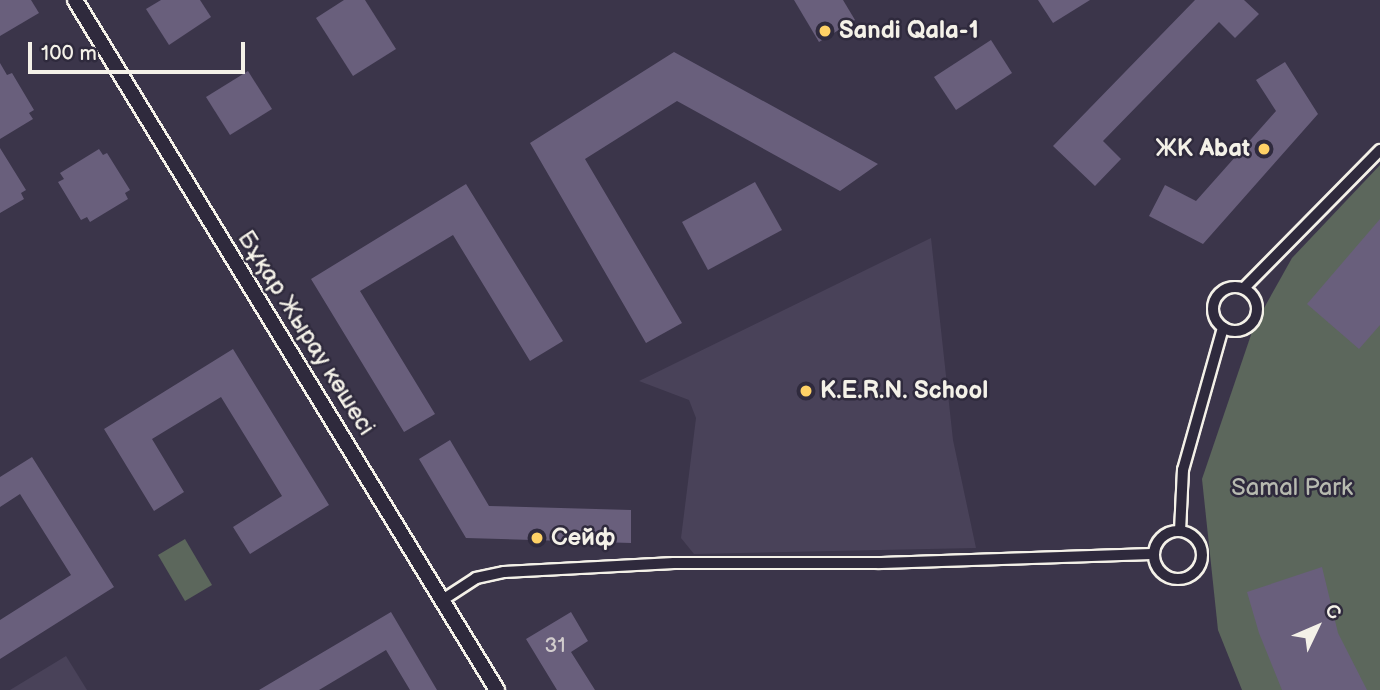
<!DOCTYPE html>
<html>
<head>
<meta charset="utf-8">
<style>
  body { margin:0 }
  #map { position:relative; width:1380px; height:690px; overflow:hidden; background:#3b354a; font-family:"Balsamiq Sans",sans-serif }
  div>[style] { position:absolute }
  .built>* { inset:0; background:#494259 }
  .green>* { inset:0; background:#5c675c }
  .building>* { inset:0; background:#695f7c }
  .roads { filter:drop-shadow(2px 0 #f4f1e8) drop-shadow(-2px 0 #f4f1e8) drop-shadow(0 2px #f4f1e8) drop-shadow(0 -2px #f4f1e8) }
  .minor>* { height:10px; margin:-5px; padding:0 5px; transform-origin:5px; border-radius:5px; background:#2f2a3d }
  .minor>.ring { margin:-5px; padding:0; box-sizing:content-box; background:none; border:10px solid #2f2a3d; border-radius:50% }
  .tertiary>* { height:14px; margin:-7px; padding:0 7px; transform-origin:7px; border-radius:7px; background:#2f2a3d }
  .dots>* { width:19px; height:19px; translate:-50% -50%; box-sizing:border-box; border:4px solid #2f2a3d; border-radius:50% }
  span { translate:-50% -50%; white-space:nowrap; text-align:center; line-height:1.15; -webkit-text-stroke:5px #2f2a3d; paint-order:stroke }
  .number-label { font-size:21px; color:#d1cccd }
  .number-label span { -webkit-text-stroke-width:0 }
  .poi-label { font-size:24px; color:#f4f1e8; font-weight:700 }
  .left { translate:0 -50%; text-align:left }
  .right { translate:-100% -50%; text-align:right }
  .street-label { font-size:24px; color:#f4f1e8 }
  .park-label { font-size:24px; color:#b7bab0 }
  .north { position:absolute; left:1282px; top:592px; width:70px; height:70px; -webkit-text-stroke:5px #2f2a3d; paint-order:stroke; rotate:46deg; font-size:19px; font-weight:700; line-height:28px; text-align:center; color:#f4f1e8 }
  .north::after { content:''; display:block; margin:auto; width:24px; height:32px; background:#f4f1e8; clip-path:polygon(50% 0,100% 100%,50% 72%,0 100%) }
  .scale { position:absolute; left:28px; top:42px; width:217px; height:32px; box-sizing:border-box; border:4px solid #f4f1e8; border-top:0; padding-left:9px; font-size:21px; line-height:24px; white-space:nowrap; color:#f4f1e8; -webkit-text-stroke:5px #2f2a3d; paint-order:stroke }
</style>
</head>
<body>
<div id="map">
  <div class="built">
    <i style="clip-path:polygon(931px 238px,953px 440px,976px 548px,694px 554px,681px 538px,696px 418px,689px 400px,639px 381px)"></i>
    <i style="clip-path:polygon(66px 656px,87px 690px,10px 690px)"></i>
  </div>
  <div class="green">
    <i style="clip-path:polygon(1380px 165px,1380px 690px,1242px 690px,1218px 630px,1202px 479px,1254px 326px,1292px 258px)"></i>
    <i style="clip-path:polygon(185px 539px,212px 585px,185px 601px,158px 555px)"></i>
  </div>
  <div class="building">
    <i style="clip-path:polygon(0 0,31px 0,39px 13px,0 36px)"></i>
    <i style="clip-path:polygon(161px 0,200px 0,211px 17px,169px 45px,146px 9px)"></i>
    <i style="clip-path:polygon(344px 0,365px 0,396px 49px,353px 76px,316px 18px)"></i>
    <i style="clip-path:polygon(794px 0,843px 0,855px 20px,819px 42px)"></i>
    <i style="clip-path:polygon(1038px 0,1090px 0,1053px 23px)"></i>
    <i style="clip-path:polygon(1195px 0,1244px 0,1259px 14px,1235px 38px,1219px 22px,1103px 141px,1121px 159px,1095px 186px,1053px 146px)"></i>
    <i style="clip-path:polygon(991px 40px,1012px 73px,956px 110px,934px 77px)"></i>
    <i style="clip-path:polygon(674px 52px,878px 164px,840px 191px,677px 101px,585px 159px,682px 323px,646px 343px,530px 143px)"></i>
    <i style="clip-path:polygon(1285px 62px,1318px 114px,1203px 244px,1149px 216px,1165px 185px,1196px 201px,1276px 111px,1256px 80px)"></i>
    <i style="clip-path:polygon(0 63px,7px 75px,12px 73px,34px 110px,29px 113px,33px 119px,0 139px)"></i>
    <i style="clip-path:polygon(248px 71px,272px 109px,230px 135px,206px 97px)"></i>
    <i style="clip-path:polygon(0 148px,26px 190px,21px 193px,24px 199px,0 213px)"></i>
    <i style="clip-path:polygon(99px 149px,103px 155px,107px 153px,130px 190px,125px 193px,128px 199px,90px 222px,87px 217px,81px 220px,58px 182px,64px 179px,60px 173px)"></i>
    <i style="clip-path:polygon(755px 182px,782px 230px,708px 270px,682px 222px)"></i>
    <i style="clip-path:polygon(466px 184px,563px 341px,530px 361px,453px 235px,360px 291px,435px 414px,404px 432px,311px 279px)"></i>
    <i style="clip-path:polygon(1380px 219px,1380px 325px,1359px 349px,1307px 304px)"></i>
    <i style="clip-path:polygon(233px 349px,329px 505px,250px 554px,233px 527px,282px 496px,221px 397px,152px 439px,184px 492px,154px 511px,104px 429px)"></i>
    <i style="clip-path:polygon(450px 440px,489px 506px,631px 510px,631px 543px,466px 538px,419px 459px)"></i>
    <i style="clip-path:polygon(32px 457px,114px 587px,0 659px,0 620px,71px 575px,20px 494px,0 507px,0 477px)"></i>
    <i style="clip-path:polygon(1322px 567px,1338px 633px,1367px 690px,1282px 690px,1259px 633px,1247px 592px)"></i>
    <i style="clip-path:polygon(391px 612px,437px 690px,410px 690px,386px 650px,319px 690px,259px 690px)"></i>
    <i style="clip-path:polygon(571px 612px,588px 641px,571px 652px,595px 690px,557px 690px,526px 639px)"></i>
  </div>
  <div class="roads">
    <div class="minor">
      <i class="ring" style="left:1213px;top:287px;width:34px;height:34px"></i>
      <i style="left:1244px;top:288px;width:194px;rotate:-45.4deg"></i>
      <i class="ring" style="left:1154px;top:531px;width:38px;height:38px"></i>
      <i style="left:1180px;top:531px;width:61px;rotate:-87.2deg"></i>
      <i style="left:1183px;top:470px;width:148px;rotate:-74.3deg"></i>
      <i style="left:444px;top:599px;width:38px;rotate:-33deg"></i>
      <i style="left:476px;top:578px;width:29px;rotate:-12deg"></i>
      <i style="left:504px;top:572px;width:170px;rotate:-3deg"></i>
      <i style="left:674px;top:563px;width:205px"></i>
      <i style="left:879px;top:563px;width:275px;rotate:-1.9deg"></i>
    </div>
    <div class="tertiary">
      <i style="left:75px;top:0;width:809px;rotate:58.55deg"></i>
    </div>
  </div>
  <div class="dots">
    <i style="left:825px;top:31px;background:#ffd166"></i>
    <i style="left:1264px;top:149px;background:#ffd166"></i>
    <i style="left:806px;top:391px;background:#ffd166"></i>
    <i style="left:537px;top:538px;background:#ffd166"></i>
  </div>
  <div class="number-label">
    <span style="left:555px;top:646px">31</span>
  </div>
  <div class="poi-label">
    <span class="left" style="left:839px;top:31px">Sandi Qala-1</span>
    <span class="right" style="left:1250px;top:149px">ЖК Abat</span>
    <span class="left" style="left:820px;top:391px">K.E.R.N. School</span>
    <span class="left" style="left:551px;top:538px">Сейф</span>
  </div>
  <div class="street-label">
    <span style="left:306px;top:333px;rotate:58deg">Бұқар Жырау көшесі</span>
  </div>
  <div class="park-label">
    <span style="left:1292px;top:488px">Samal Park</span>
  </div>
  <div class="north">С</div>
  <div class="scale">100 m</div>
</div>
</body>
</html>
